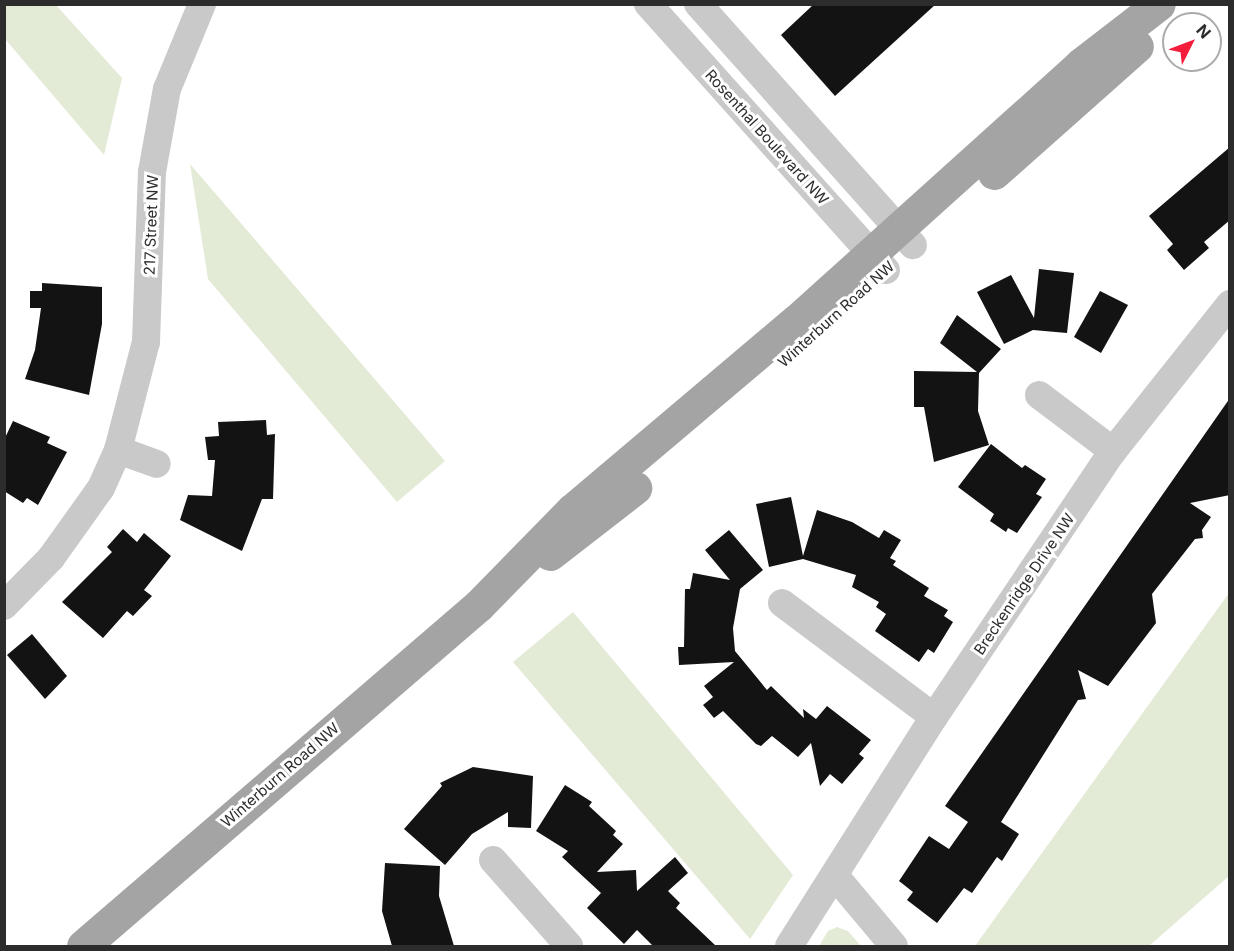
<!DOCTYPE html>
<html>
<head>
<meta charset="utf-8">
<style>
  body { margin:0 }
  #map { position:relative; width:1234px; height:951px; overflow:hidden; background:#fff; font-family:Inter,sans-serif }
  div>[style] { position:absolute }
  .green>* { inset:0; background:#e3ebd7 }
  .building>* { inset:0; background:#131313 }
  .minor>* { height:28px; margin:-14px; padding:0 14px; transform-origin:14px; border-radius:14px; background:#c9c9c9 }
  .major>* { height:33px; margin:-16.5px; padding:0 16.5px; transform-origin:16.5px; border-radius:16.5px; background:#a4a4a4 }
  span { translate:-50% -50%; white-space:nowrap; text-align:center; line-height:1.15; -webkit-text-stroke:6px #fff; paint-order:stroke }
  .street-label { font-size:15px; color:#2c2c2c }
  .frame { position:absolute; inset:0; border:6px solid #2c2c2c; pointer-events:none }
  .north { position:absolute; left:1162px; top:12px; width:60px; height:60px; box-sizing:border-box; background:#fff; border:2px solid #ababab; border-radius:50%; rotate:48deg; font-size:16px; font-weight:700; line-height:24px; text-align:center; color:#2c2c2c }
  .north::after { content:''; display:block; margin:auto; width:21px; height:27px; background:#f41d3b; clip-path:polygon(50% 0,100% 100%,50% 72%,0 100%) }
</style>
</head>
<body>
<div id="map">
  <div class="green">
    <i style="clip-path:polygon(4px 5px,56px 5px,122px 78px,104px 155px,5px 39px)"></i>
    <i style="clip-path:polygon(190px 164px,445px 461px,397px 502px,208px 279px)"></i>
    <i style="clip-path:polygon(1229px 593px,1229px 876px,1149px 946px,975px 946px)"></i>
    <i style="clip-path:polygon(573px 612px,793px 875px,750px 939px,513px 662px)"></i>
    <i style="clip-path:polygon(837px 927px,848px 931px,861px 946px,819px 946px,828px 931px)"></i>
  </div>
  <div class="building">
    <i style="clip-path:polygon(814px 4px,936px 4px,835px 96px,781px 35px)"></i>
    <i style="clip-path:polygon(1230px 147px,1230px 220px,1204px 242px,1209px 248px,1184px 270px,1167px 250px,1173px 244px,1149px 216px)"></i>
    <i style="clip-path:polygon(1039px 269px,1074px 273px,1067px 333px,1033px 330px,1004px 344px,977px 292px,1011px 275px,1034px 318px)"></i>
    <i style="clip-path:polygon(42px 283px,102px 287px,102px 324px,89px 395px,25px 379px,35px 350px,41px 308px,30px 308px,30px 291px,42px 291px)"></i>
    <i style="clip-path:polygon(1100px 291px,1128px 305px,1101px 353px,1074px 337px)"></i>
    <i style="clip-path:polygon(957px 315px,1001px 349px,979px 373px,978px 411px,989px 445px,934px 462px,924px 407px,914px 407px,914px 371px,977px 372px,940px 343px)"></i>
    <i style="clip-path:polygon(1230px 398px,1230px 495px,1190px 503px,1211px 517px,1202px 530px,1203px 538px,1195px 539px,1152px 594px,1156px 623px,1108px 686px,1078px 670px,1086px 699px,1078px 700px,1001px 822px,1019px 834px,1002px 861px,997px 857px,972px 893px,964px 888px,937px 923px,907px 900px,913px 892px,899px 881px,929px 836px,949px 849px,968px 822px,945px 806px)"></i>
    <i style="clip-path:polygon(266px 420px,267px 435px,275px 434px,273px 499px,262px 499px,242px 551px,180px 520px,188px 495px,212px 496px,215px 460px,208px 460px,205px 437px,219px 436px,218px 422px)"></i>
    <i style="clip-path:polygon(13px 421px,50px 437px,47px 443px,67px 452px,38px 505px,27px 498px,23px 503px,4px 491px,4px 440px)"></i>
    <i style="clip-path:polygon(991px 444px,1022px 468px,1025px 465px,1046px 479px,1036px 494px,1042px 497px,1017px 533px,1008px 528px,1006px 532px,990px 521px,994px 514px,958px 487px)"></i>
    <i style="clip-path:polygon(791px 497px,803px 556px,817px 510px,852px 522px,879px 538px,884px 530px,901px 540px,890px 558px,896px 561px,893px 565px,929px 588px,924px 596px,948px 610px,944px 616px,953px 622px,934px 653px,928px 649px,919px 662px,875px 631px,886px 614px,876px 607px,879px 602px,852px 587px,856px 575px,803px 559px,769px 567px,756px 504px)"></i>
    <i style="clip-path:polygon(123px 529px,137px 542px,144px 533px,171px 556px,144px 590px,152px 596px,133px 616px,127px 611px,103px 638px,62px 602px,112px 552px,107px 547px)"></i>
    <i style="clip-path:polygon(729px 530px,763px 570px,740px 589px,733px 628px,735px 651px,767px 690px,771px 686px,804px 718px,803px 709px,816px 719px,827px 706px,871px 740px,859px 754px,864px 758px,842px 784px,830px 774px,820px 786px,811px 743px,798px 757px,772px 736px,761px 746px,756px 744px,723px 711px,714px 718px,703px 705px,713px 697px,704px 686px,734px 662px,679px 665px,678px 647px,684px 647px,685px 589px,690px 589px,693px 573px,730px 580px,705px 550px)"></i>
    <i style="clip-path:polygon(32px 634px,67px 676px,45px 699px,7px 655px)"></i>
    <i style="clip-path:polygon(473px 767px,533px 776px,531px 828px,508px 827px,508px 812px,472px 834px,445px 865px,404px 829px,442px 786px,440px 783px)"></i>
    <i style="clip-path:polygon(565px 785px,592px 802px,589px 806px,616px 831px,613px 835px,623px 844px,597px 872px,636px 870px,637px 891px,675px 857px,688px 873px,668px 891px,680px 903px,676px 908px,716px 946px,653px 946px,637px 930px,624px 944px,587px 908px,601px 893px,562px 857px,568px 851px,536px 831px)"></i>
    <i style="clip-path:polygon(385px 863px,440px 866px,439px 896px,454px 946px,392px 946px,382px 911px)"></i>
  </div>
  <div class="minor">
    <i style="left:648px;top:4px;width:357px;rotate:48.2deg"></i>
    <i style="left:698px;top:4px;width:323px;rotate:48.3deg"></i>
    <i style="left:1039px;top:395px;width:93px;rotate:37.1deg"></i>
    <i style="left:118px;top:450px;width:41px;rotate:19.7deg"></i>
    <i style="left:782px;top:603px;width:190px;rotate:36.9deg"></i>
    <i style="left:4px;top:606px;width:67px;rotate:-45.6deg"></i>
    <i style="left:51px;top:558px;width:86px;rotate:-54.5deg"></i>
    <i style="left:101px;top:488px;width:42px;rotate:-65.9deg"></i>
    <i style="left:118px;top:450px;width:112px;rotate:-75.5deg"></i>
    <i style="left:146px;top:342px;width:170px;rotate:-88deg"></i>
    <i style="left:152px;top:172px;width:84px;rotate:-79.8deg"></i>
    <i style="left:167px;top:89px;width:92px;rotate:-67.6deg"></i>
    <i style="left:493px;top:860px;width:115px;rotate:48.5deg"></i>
    <i style="left:836px;top:877px;width:90px;rotate:50deg"></i>
    <i style="left:789px;top:946px;width:271px;rotate:-57.7deg"></i>
    <i style="left:934px;top:717px;width:321px;rotate:-56.1deg"></i>
    <i style="left:1113px;top:451px;width:188px;rotate:-51.5deg"></i>
  </div>
  <div class="major">
    <i style="left:994px;top:173px;width:191px;rotate:-41.6deg"></i>
    <i style="left:550px;top:554px;width:108px;rotate:-37.8deg"></i>
    <i style="left:83px;top:946px;width:521px;rotate:-40.72deg"></i>
    <i style="left:478px;top:606px;width:134px;rotate:-45.6deg"></i>
    <i style="left:572px;top:510px;width:293px;rotate:-40.2deg"></i>
    <i style="left:796px;top:321px;width:384px;rotate:-42deg"></i>
    <i style="left:1081px;top:64px;width:98px;rotate:-37.6deg"></i>
  </div>
  <div class="street-label">
    <span style="left:767px;top:137px;rotate:48deg">Rosenthal Boulevard NW</span>
    <span style="left:151px;top:225px;rotate:-88deg">217 Street NW</span>
    <span style="left:836px;top:314px;rotate:-42deg">Winterburn Road NW</span>
    <span style="left:1024px;top:584px;rotate:-56deg">Breckenridge Drive NW</span>
    <span style="left:280px;top:775px;rotate:-41deg">Winterburn Road NW</span>
  </div>
  <div class="frame"></div>
  <div class="north">N</div>
</div>
</body>
</html>
